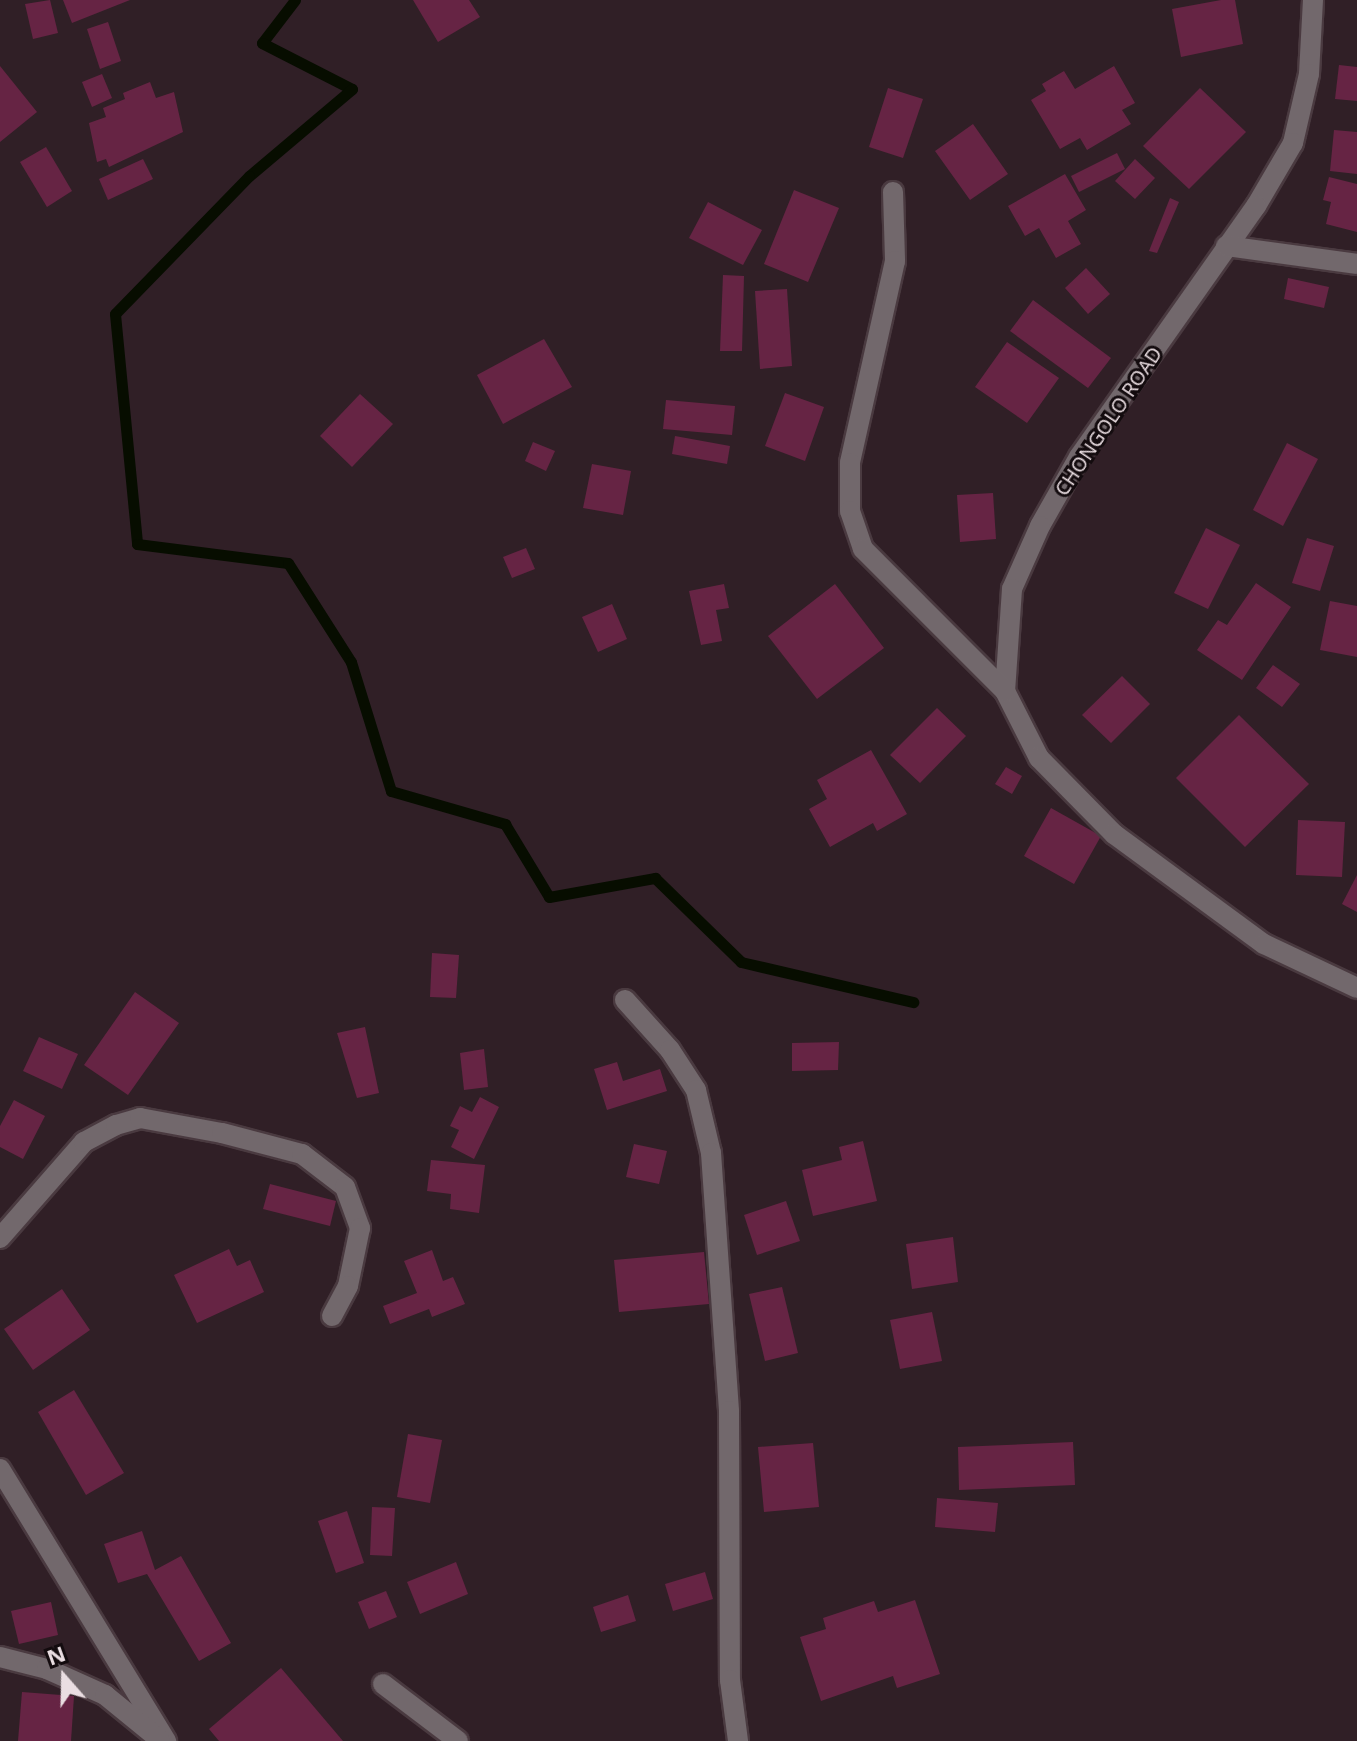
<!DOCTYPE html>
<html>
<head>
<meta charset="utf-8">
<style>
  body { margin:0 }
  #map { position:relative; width:1357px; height:1741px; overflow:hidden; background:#301f26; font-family:"Open Sans",sans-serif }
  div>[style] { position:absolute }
  .stream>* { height:11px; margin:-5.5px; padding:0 5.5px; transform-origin:5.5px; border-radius:5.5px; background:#070d00 }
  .building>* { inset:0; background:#662444 }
  .roads { filter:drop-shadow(2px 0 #4a3a40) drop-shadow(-2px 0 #4a3a40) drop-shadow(0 2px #4a3a40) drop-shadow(0 -2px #4a3a40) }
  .minor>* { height:20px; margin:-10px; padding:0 10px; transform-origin:10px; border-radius:10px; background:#72686c }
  span { translate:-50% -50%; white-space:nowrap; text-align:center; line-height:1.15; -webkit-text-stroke:6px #130b0e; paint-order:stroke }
  .street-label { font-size:20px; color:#eadee2 }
  .north { position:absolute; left:24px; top:1637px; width:80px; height:80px; -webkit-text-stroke:6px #130b0e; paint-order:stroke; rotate:340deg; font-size:22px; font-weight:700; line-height:32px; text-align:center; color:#eadee2 }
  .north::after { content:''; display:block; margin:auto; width:28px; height:36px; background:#eadee2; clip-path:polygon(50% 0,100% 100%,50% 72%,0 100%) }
</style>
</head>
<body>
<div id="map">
  <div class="stream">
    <i style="left:295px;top:0;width:54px;rotate:127.5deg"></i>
    <i style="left:262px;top:43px;width:101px;rotate:27.1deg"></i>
    <i style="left:352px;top:89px;width:135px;rotate:139.8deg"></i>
    <i style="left:249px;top:176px;width:192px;rotate:134.2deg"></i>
    <i style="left:115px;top:314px;width:231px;rotate:84.5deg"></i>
    <i style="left:137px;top:544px;width:152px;rotate:7.2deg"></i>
    <i style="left:288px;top:563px;width:117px;rotate:57.5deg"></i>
    <i style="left:351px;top:662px;width:135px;rotate:72.8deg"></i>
    <i style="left:391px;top:791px;width:119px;rotate:16.1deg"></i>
    <i style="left:505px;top:824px;width:85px;rotate:58.9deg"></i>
    <i style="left:549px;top:897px;width:108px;rotate:-10.2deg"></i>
    <i style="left:655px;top:878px;width:120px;rotate:44.3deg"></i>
    <i style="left:741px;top:962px;width:177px;rotate:13.1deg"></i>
  </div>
  <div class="building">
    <i style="clip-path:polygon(50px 0,58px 33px,33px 39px,25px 4px)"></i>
    <i style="clip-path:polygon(63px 0,130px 0,72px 23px)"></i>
    <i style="clip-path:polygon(413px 0,469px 0,480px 17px,438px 42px)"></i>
    <i style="clip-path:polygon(1221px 0,1235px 0,1243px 44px,1181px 57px,1172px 9px)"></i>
    <i style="clip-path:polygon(108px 22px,121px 61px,100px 69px,87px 29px)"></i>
    <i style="clip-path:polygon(1339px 65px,1357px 67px,1357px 101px,1335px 99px)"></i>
    <i style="clip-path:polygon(0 66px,37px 112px,0 142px)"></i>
    <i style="clip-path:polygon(1114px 66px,1135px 103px,1122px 110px,1131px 124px,1087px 150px,1080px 138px,1060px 149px,1031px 100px,1046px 91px,1042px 84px,1064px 71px,1075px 89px)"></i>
    <i style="clip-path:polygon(102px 74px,112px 98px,92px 107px,82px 82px)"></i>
    <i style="clip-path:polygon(150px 82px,156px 98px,174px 92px,183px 132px,109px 167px,106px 159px,97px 162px,89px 123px,106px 117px,103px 108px,125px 99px,123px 93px)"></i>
    <i style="clip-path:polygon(888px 88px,923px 99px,903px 158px,869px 147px)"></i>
    <i style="clip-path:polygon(1200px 88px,1246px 132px,1189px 189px,1143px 146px)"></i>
    <i style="clip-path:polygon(973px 124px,1008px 174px,970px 200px,935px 151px)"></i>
    <i style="clip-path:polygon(1334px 130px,1357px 132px,1357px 174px,1330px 171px)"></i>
    <i style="clip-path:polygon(46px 147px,72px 191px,47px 207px,20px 162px)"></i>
    <i style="clip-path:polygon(1117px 153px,1125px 169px,1079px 192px,1071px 176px)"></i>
    <i style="clip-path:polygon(143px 159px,153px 179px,108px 200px,99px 179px)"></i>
    <i style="clip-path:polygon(1135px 159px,1155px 178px,1135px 199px,1115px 181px)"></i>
    <i style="clip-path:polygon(1065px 174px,1086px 210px,1068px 221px,1081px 244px,1056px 258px,1039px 228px,1025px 236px,1008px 206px)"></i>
    <i style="clip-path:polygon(1329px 177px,1357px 184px,1357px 232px,1326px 224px,1331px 202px,1323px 200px)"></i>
    <i style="clip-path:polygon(794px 190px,839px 208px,808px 282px,764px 264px)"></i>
    <i style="clip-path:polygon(1170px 198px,1179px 202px,1157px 253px,1149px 251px)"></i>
    <i style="clip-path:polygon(708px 202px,762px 230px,743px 265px,689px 238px)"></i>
    <i style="clip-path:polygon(1086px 268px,1110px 294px,1088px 314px,1065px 288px)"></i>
    <i style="clip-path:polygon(723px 275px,744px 276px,742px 351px,720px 351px)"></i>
    <i style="clip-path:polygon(1288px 278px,1329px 287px,1324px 308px,1284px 299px)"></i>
    <i style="clip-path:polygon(787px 289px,792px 366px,760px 369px,755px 291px)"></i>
    <i style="clip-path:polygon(1033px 300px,1111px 358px,1088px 388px,1010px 331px)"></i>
    <i style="clip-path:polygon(544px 339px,572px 387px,503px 424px,477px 375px)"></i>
    <i style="clip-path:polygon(1007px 342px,1059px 378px,1027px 423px,975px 387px)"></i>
    <i style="clip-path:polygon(785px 393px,824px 407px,805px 461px,765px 446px)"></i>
    <i style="clip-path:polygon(360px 394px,393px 424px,352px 467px,320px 436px)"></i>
    <i style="clip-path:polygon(666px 400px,735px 406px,732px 435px,663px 429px)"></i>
    <i style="clip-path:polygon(675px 436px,730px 446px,727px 464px,672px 454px)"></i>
    <i style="clip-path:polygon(533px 442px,555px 451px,546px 471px,525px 461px)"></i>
    <i style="clip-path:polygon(1287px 443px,1318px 459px,1283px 526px,1253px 510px)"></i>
    <i style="clip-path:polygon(592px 464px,631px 471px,623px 515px,583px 508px)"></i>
    <i style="clip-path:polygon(993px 493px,996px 539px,960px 542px,957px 495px)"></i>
    <i style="clip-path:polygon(1206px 528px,1240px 545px,1208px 609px,1174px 593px)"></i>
    <i style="clip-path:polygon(1307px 538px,1334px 546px,1320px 591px,1292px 583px)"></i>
    <i style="clip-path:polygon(526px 548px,535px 569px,512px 578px,503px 557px)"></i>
    <i style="clip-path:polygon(1256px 583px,1291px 607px,1242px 680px,1197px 650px,1218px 620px,1227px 625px)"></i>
    <i style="clip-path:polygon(724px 584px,729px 608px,716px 610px,722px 641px,701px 645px,689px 591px)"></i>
    <i style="clip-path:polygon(835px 584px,884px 648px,817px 699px,768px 636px)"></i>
    <i style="clip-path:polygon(1330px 601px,1357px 606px,1357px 657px,1320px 650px)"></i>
    <i style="clip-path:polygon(612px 604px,627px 639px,598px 652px,582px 617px)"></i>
    <i style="clip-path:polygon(1273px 665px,1300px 684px,1282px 707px,1256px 688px)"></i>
    <i style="clip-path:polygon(1122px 676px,1150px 704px,1111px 743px,1082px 715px)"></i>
    <i style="clip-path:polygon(937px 708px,966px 736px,920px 783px,890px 755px)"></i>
    <i style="clip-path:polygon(1239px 715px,1309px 784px,1245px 847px,1176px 778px)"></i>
    <i style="clip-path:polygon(871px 750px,907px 814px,877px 831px,873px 823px,830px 847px,809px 809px,827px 799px,817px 780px)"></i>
    <i style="clip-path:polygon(1006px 767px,1022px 776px,1012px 794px,995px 784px)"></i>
    <i style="clip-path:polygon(1051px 808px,1101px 836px,1074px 884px,1024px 856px)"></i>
    <i style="clip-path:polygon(1298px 820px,1345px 822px,1342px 877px,1296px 875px)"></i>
    <i style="clip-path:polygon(1357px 875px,1357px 912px,1342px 904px)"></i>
    <i style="clip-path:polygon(432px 953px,459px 955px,456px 998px,430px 997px)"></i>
    <i style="clip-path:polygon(135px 992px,179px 1023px,128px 1095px,84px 1065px)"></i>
    <i style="clip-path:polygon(365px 1027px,379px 1093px,357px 1098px,337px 1033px)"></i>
    <i style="clip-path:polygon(39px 1037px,78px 1054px,62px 1089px,23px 1071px)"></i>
    <i style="clip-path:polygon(839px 1042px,838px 1070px,792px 1071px,792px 1043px)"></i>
    <i style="clip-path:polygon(484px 1049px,488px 1087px,464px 1090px,460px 1053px)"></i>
    <i style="clip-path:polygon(617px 1062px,623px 1081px,660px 1069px,667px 1091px,607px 1110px,594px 1069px)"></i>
    <i style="clip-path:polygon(480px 1097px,499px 1107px,474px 1159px,451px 1147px,459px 1130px,450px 1126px,460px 1106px,472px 1112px)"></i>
    <i style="clip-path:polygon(14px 1100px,45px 1116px,23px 1159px,0 1147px,0 1126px)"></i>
    <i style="clip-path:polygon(863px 1141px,877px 1201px,813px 1216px,802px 1170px,842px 1160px,839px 1147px)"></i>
    <i style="clip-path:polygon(634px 1144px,667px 1151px,659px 1184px,626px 1177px)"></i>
    <i style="clip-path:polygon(431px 1160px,485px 1165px,479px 1213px,450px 1209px,451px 1194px,427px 1191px)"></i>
    <i style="clip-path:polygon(270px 1184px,336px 1201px,330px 1226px,263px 1209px)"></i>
    <i style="clip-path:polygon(786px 1201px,800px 1241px,757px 1255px,744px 1215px)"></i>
    <i style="clip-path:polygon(953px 1237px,958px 1282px,912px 1289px,906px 1244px)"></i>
    <i style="clip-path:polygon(229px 1249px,237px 1266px,250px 1260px,264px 1292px,197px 1323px,174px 1275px)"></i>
    <i style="clip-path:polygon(432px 1250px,443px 1281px,453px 1277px,465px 1304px,432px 1317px,429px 1309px,390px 1324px,383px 1306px,417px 1293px,404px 1261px)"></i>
    <i style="clip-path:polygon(704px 1252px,709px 1304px,619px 1312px,614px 1260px)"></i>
    <i style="clip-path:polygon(782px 1287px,798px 1353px,765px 1361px,749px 1294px)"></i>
    <i style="clip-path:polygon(62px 1289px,90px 1330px,33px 1370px,4px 1329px)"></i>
    <i style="clip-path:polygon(932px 1312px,942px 1361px,900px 1369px,890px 1320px)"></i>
    <i style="clip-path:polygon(74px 1390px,124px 1473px,86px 1495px,38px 1412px)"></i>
    <i style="clip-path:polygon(408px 1434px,442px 1440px,430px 1503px,397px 1497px)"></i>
    <i style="clip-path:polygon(1073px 1442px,1075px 1485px,959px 1490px,958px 1447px)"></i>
    <i style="clip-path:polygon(813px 1443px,819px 1507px,764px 1512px,758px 1447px)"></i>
    <i style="clip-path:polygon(937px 1498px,998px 1503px,995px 1532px,935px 1527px)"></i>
    <i style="clip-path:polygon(372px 1507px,395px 1508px,392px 1556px,370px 1555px)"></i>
    <i style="clip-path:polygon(347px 1511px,364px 1563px,336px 1573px,318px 1521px)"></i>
    <i style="clip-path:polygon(142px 1531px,155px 1570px,181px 1556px,231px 1643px,199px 1661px,147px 1574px,118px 1583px,104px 1544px)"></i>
    <i style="clip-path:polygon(456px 1562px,468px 1594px,420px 1614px,407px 1582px)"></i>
    <i style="clip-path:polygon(705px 1572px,713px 1599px,673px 1611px,665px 1584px)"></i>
    <i style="clip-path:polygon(386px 1591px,397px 1617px,369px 1629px,358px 1602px)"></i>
    <i style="clip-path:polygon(628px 1595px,636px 1621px,601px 1632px,593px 1607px)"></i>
    <i style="clip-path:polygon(915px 1600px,940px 1674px,897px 1688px,893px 1676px,821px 1701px,800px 1637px,826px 1629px,823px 1618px,874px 1601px,878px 1612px)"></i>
    <i style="clip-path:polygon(51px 1602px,58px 1635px,19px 1644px,11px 1611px)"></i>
    <i style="clip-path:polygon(281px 1668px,343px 1741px,219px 1741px,209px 1729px)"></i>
    <i style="clip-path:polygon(22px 1692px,74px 1696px,71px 1741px,18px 1741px)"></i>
  </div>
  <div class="roads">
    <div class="minor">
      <i style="left:1313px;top:0;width:74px;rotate:93.1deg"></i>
      <i style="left:1309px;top:74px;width:71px;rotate:103.1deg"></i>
      <i style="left:1293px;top:143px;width:73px;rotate:120.4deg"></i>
      <i style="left:1256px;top:206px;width:307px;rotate:125.2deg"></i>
      <i style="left:1079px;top:457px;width:79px;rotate:119.5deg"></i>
      <i style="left:1040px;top:526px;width:69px;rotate:114deg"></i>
      <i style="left:1012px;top:589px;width:102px;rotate:93.9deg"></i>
      <i style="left:1005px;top:691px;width:75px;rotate:63.1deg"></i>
      <i style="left:1039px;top:758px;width:107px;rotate:45.4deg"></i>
      <i style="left:1114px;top:834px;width:186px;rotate:36.3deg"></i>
      <i style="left:1264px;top:944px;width:103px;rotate:25.3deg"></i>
      <i style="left:893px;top:192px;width:69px;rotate:88.3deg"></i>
      <i style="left:895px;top:261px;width:207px;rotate:102.6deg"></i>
      <i style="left:850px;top:463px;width:48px;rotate:90deg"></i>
      <i style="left:850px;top:511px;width:40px;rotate:71.1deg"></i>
      <i style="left:863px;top:549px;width:201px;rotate:45deg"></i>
      <i style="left:1226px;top:246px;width:132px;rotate:7.8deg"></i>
      <i style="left:625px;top:1000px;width:67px;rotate:48deg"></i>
      <i style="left:670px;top:1050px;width:48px;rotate:57deg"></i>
      <i style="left:696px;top:1090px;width:65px;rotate:76.6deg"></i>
      <i style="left:711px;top:1153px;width:259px;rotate:86deg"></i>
      <i style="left:729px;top:1411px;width:269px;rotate:89.8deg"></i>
      <i style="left:730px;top:1680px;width:62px;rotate:82.5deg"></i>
      <i style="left:0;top:1238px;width:128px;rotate:-48.8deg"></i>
      <i style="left:84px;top:1142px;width:36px;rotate:-28deg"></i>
      <i style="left:116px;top:1125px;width:25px;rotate:-16deg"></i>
      <i style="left:140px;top:1118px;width:83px;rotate:10.4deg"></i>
      <i style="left:222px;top:1133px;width:83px;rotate:14.7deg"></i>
      <i style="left:302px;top:1154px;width:54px;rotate:37.5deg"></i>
      <i style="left:345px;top:1187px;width:44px;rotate:69.9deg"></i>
      <i style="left:360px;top:1228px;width:59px;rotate:101.7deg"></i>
      <i style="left:348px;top:1286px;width:34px;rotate:118deg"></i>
      <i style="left:0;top:1469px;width:319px;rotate:58.6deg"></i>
      <i style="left:0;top:1657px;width:49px;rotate:14.3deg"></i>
      <i style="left:47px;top:1669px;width:64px;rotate:24.1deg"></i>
      <i style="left:105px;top:1695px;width:70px;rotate:39.2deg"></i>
      <i style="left:383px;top:1684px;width:94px;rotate:37.2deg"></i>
    </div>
  </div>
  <div class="street-label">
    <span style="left:1108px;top:421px;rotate:-56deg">CHONGOLO ROAD</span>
  </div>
  <div class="north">N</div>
</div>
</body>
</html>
